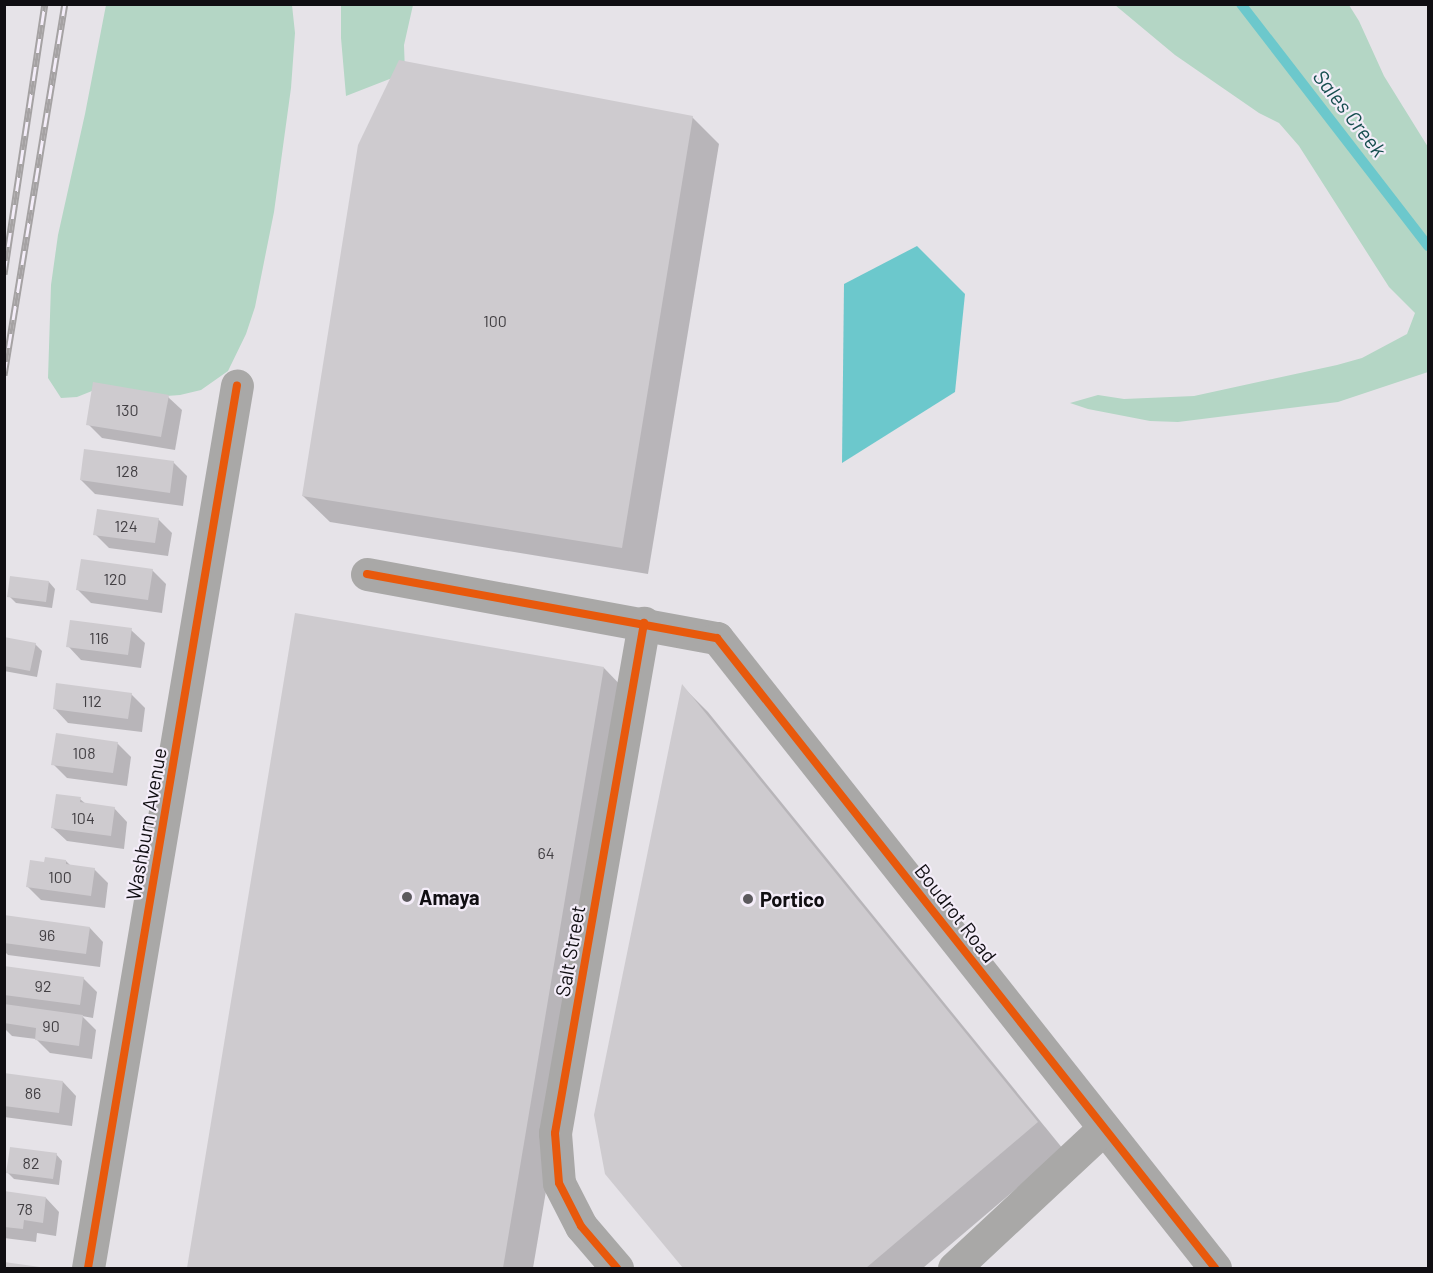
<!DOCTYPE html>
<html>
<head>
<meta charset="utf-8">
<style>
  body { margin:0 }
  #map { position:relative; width:1433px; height:1273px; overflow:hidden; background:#e6e3e8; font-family:Barlow,sans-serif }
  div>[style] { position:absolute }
  .green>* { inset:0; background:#b4d6c5 }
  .water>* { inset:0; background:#6cc8cc }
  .shadow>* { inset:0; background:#0003 }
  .stream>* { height:10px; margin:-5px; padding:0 5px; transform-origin:5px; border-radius:5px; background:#6cc8cc }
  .building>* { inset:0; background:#cecbcf }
  .minor>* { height:33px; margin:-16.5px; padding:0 16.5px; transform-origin:16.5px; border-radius:16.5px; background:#a9a8a7 }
  .rail>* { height:7px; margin-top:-3.5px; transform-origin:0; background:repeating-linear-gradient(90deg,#f4edf9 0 14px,#a5a2a3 0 28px); box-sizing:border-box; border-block:2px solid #a5a2a3 }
  .cycleway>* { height:8px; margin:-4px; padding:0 4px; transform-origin:4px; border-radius:4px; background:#e8590c }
  .dots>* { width:16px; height:16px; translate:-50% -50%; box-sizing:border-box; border:3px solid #f4edf9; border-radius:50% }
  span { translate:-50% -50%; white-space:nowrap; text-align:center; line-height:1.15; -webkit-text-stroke:4.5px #f4edf9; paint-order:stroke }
  .number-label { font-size:16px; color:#423f43 }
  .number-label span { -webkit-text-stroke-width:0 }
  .street-label { font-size:20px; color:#100e12 }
  .poi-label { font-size:20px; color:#100e12; font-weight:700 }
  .left { translate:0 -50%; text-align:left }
  .water-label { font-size:21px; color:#164e4f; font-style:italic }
  .frame { position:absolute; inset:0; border:6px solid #100e12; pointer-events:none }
</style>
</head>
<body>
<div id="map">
  <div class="green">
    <i style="clip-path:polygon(106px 5px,292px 5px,295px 33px,291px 88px,274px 212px,255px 307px,246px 334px,228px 371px,201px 390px,180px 395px,153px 397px,92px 391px,77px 397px,61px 398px,48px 378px,51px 285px,58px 235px,85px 114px)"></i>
    <i style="clip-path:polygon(341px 5px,413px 5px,404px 45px,405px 73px,346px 96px,341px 38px)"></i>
    <i style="clip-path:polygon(1115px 5px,1349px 5px,1359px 21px,1384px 76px,1428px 147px,1428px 372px,1338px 402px,1178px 422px,1150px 421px,1088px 409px,1070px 403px,1098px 395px,1124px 399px,1194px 396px,1337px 365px,1362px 358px,1407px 334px,1415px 313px,1389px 287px,1299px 146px,1279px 123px,1259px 113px,1175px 55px)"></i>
  </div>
  <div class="water">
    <i style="clip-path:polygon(917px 246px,965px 294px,955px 392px,842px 463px,844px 284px)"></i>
  </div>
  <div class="shadow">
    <i style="clip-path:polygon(692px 117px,719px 144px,648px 574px,330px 522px,303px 496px)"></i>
    <i style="clip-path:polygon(168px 397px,182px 410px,175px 450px,102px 438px,88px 424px)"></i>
    <i style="clip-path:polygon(173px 462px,187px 476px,183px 506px,95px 494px,81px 480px)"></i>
    <i style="clip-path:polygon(158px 519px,172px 533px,168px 556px,109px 548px,95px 534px)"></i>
    <i style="clip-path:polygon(152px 570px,166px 584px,162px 613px,91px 603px,78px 590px)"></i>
    <i style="clip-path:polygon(49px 582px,55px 589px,52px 608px,16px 603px,9px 596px)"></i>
    <i style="clip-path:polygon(297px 615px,604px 668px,630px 695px,533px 1268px,189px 1268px)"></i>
    <i style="clip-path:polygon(131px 630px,145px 643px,141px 668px,81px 660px,68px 646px)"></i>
    <i style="clip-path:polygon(4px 638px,35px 644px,42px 651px,37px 677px,4px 671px)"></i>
    <i style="clip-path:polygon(683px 687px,708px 712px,1063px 1149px,923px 1268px,685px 1268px,607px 1173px)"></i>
    <i style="clip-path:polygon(131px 694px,145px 708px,142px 732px,68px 723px,55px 709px)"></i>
    <i style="clip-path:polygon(117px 743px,131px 757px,127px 786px,67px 778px,53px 764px)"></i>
    <i style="clip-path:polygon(80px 799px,86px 804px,114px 808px,127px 822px,124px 849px,67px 841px,53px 828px)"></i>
    <i style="clip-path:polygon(66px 861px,71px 866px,94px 869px,108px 883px,105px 908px,41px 900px,27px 886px)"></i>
    <i style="clip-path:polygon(4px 916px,90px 928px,103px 942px,100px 967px,8px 955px,4px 951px)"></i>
    <i style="clip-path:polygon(4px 967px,83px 978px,97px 992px,93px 1018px,82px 1016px,96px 1030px,92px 1059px,50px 1053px,36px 1039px,12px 1036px,4px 1028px)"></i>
    <i style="clip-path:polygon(4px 1074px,63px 1082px,76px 1096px,72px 1126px,4px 1117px)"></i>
    <i style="clip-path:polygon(56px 1154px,62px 1161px,59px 1185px,14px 1179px,8px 1173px)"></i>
    <i style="clip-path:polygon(4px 1193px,46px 1198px,59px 1212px,56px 1236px,37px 1233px,36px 1242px,4px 1238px)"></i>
  </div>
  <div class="stream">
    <i style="left:1241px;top:4px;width:306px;rotate:52.3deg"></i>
  </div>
  <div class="building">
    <i style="clip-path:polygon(399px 60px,693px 116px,622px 548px,302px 496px,358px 145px)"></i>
    <i style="clip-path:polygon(93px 382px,169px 395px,161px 437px,86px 425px)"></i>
    <i style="clip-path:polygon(84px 449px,174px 461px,170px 493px,80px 480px)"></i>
    <i style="clip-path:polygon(97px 509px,159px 518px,155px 543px,93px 535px)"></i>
    <i style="clip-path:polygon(81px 559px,153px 569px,148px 600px,76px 590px)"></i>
    <i style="clip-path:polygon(10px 576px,49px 581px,46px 602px,7px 597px)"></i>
    <i style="clip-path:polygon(295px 613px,604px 667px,503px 1268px,187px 1268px)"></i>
    <i style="clip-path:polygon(70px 620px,132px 628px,128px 655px,66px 647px)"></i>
    <i style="clip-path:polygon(4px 637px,36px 643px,30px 671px,4px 666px)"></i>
    <i style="clip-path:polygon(56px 683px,132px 693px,128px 719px,53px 709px)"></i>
    <i style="clip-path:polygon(682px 684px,1038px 1122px,866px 1268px,683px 1268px,605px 1174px,594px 1115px)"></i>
    <i style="clip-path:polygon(56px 733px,118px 742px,113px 773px,51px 765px)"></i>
    <i style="clip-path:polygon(56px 794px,81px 797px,80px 802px,115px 807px,111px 836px,51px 828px)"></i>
    <i style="clip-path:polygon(45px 857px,66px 860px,66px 864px,95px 868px,91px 896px,26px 887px,30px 860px,44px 862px)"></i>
    <i style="clip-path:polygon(4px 915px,90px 927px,86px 954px,4px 943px)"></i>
    <i style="clip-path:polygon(4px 966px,84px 977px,80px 1005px,4px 995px)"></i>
    <i style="clip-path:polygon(4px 1004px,83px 1015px,79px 1046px,35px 1040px,36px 1028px,4px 1023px)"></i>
    <i style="clip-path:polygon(4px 1073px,63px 1081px,59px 1113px,4px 1106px)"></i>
    <i style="clip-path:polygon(10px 1147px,57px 1153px,53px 1179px,6px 1173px)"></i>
    <i style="clip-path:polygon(4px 1191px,46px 1197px,43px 1223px,24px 1220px,23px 1229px,4px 1227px)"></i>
    <i style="clip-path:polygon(4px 1262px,40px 1267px,40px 1268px,4px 1268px)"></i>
  </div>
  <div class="minor">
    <i style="left:367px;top:574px;width:356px;rotate:10.4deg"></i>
    <i style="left:717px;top:638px;width:803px;rotate:51.67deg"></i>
    <i style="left:88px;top:1268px;width:895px;rotate:-80.42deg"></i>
    <i style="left:617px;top:1268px;width:55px;rotate:-130.6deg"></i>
    <i style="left:581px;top:1226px;width:48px;rotate:-117.1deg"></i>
    <i style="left:559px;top:1183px;width:50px;rotate:-94.6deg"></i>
    <i style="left:555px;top:1133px;width:518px;rotate:-80.1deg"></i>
    <i style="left:954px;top:1268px;width:205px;rotate:-43deg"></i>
  </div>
  <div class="rail">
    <i style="left:4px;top:274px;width:273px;rotate:-81.4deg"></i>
    <i style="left:4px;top:375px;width:376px;rotate:-80.7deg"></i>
  </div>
  <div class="cycleway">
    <i style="left:367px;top:574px;width:356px;rotate:10.4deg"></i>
    <i style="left:717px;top:638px;width:803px;rotate:51.67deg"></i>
    <i style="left:88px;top:1268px;width:895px;rotate:-80.42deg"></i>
    <i style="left:617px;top:1268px;width:55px;rotate:-130.6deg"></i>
    <i style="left:581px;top:1226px;width:48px;rotate:-117.1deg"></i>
    <i style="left:559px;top:1183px;width:50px;rotate:-94.6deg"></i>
    <i style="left:555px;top:1133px;width:518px;rotate:-80.1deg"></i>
  </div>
  <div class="dots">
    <i style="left:407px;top:897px;background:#5b595d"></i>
    <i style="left:748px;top:899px;background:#5b595d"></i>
  </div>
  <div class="number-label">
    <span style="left:495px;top:321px">100</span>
    <span style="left:127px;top:410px">130</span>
    <span style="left:127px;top:471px">128</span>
    <span style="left:126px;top:526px">124</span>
    <span style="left:115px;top:579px">120</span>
    <span style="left:99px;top:638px">116</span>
    <span style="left:92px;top:701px">112</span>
    <span style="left:84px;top:753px">108</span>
    <span style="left:83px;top:818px">104</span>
    <span style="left:546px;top:853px">64</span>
    <span style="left:60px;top:877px">100</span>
    <span style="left:47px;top:935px">96</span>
    <span style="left:43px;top:986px">92</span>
    <span style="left:51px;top:1026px">90</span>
    <span style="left:33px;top:1093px">86</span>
    <span style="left:31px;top:1163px">82</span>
    <span style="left:25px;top:1209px">78</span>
  </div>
  <div class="street-label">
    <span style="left:146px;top:824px;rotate:-80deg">Washburn Avenue</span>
    <span style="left:956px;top:913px;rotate:52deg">Boudrot Road</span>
    <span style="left:570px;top:951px;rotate:-80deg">Salt Street</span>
  </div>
  <div class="poi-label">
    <span class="left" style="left:419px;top:897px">Amaya</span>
    <span class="left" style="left:760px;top:899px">Portico</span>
  </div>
  <div class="water-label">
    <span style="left:1350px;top:113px;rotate:52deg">Sales Creek</span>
  </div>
  <div class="frame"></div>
</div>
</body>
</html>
